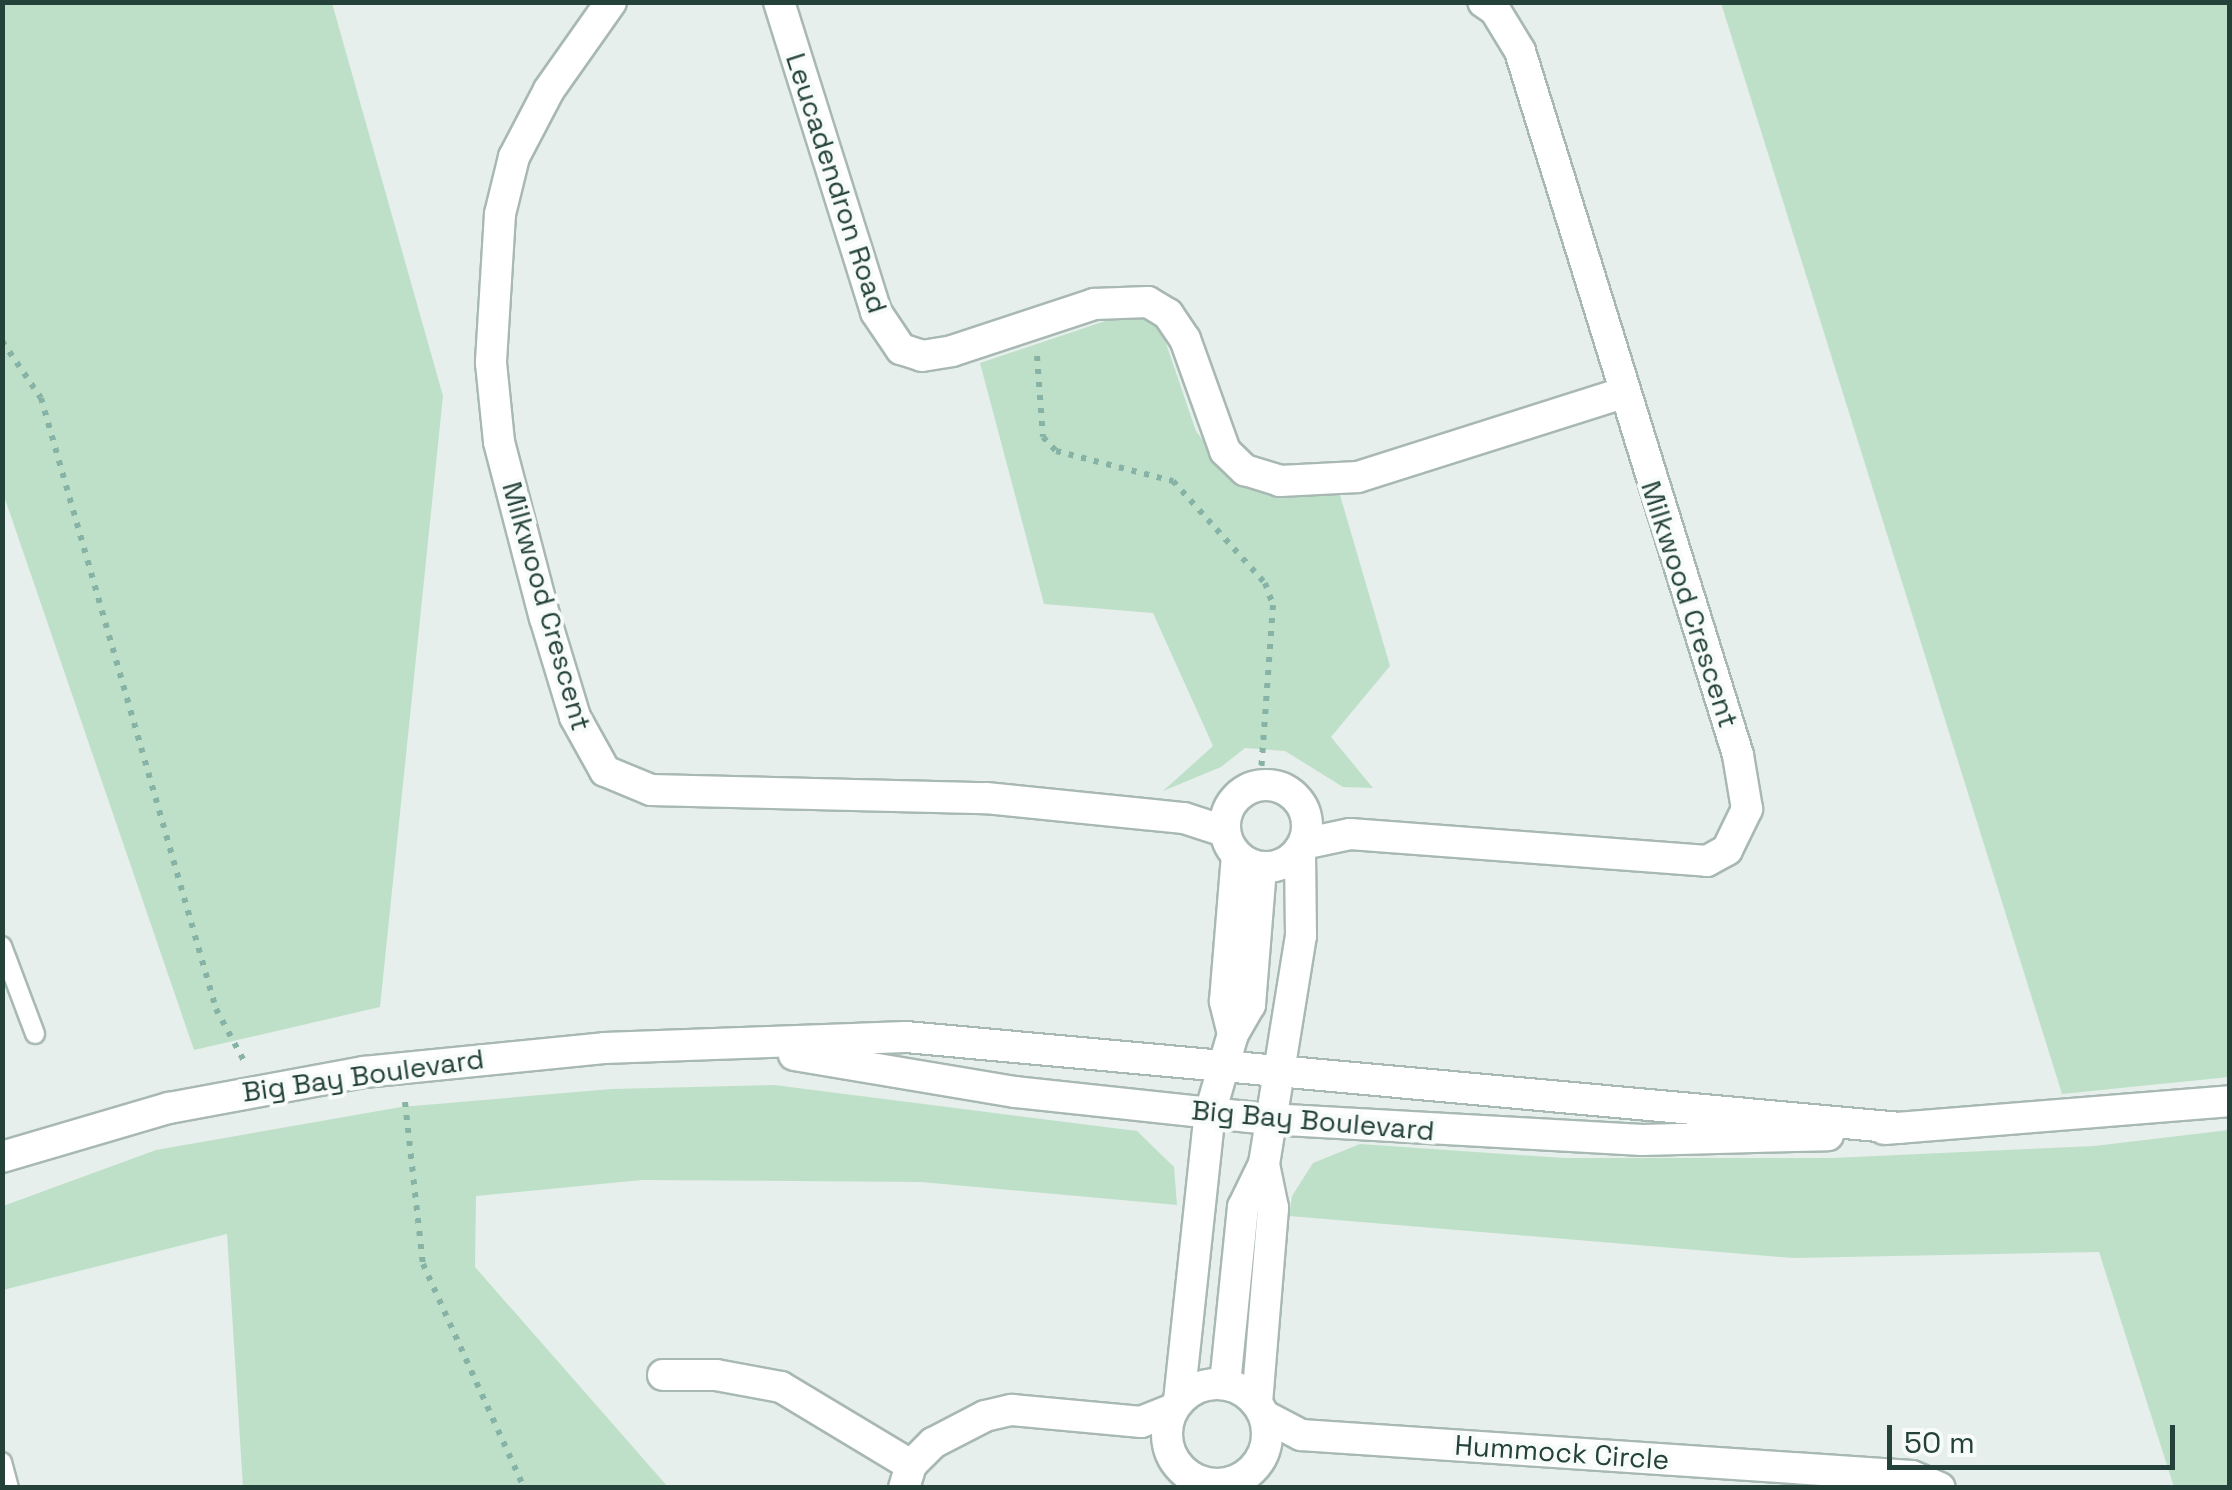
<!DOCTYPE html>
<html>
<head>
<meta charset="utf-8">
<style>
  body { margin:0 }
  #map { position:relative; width:2232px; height:1490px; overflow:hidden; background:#e6efeb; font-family:"Space Grotesk",sans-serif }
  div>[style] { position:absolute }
  .green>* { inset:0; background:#bfe0c8 }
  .path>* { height:6px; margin-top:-3px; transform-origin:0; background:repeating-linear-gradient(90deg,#86b3a5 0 5px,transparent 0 13px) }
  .roads { filter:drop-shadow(2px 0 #a8b8b2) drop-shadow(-2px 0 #a8b8b2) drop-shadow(0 2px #a8b8b2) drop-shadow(0 -2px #a8b8b2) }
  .lane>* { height:18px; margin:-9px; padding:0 9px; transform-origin:9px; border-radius:9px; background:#fff }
  .street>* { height:30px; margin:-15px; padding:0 15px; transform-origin:15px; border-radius:15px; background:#fff }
  .street>.ring { margin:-15px; padding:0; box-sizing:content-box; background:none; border:30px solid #fff; border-radius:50% }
  .secondary>* { height:30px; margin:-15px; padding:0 15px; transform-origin:15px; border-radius:15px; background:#fff }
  span { translate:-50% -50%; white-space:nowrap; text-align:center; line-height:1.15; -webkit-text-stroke:8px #f7fbf9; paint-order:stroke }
  .street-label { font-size:28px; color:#24423a }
  .frame { position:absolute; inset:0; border:5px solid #24423a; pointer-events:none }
  .scale { position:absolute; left:1887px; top:1425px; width:288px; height:45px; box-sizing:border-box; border:5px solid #24423a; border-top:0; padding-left:12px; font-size:30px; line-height:35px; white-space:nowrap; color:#24423a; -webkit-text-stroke:8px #f7fbf9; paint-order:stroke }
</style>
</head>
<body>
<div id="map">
  <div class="green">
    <i style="clip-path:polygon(2px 3px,332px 3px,443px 396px,380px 1007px,194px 1050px,3px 493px)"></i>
    <i style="clip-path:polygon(1721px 3px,2229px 3px,2229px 1077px,2062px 1094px)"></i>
    <i style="clip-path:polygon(1141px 309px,1158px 320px,1196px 431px,1218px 461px,1329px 485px,1340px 495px,1390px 666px,1331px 737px,1373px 788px,1343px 787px,1285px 751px,1245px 748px,1221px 767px,1163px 791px,1213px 746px,1153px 613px,1044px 604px,980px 363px)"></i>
    <i style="clip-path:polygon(774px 1085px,1137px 1131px,1174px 1167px,1177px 1205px,921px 1182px,642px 1180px,476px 1196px,475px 1267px,668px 1487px,243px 1487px,227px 1234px,3px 1290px,3px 1206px,156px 1150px,401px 1107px,612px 1089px)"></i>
    <i style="clip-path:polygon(2229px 1130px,2229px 1487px,2174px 1487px,2099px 1252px,1793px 1258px,1289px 1216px,1292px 1196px,1313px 1163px,1360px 1144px,1564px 1158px,1832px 1158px,2094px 1146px)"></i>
  </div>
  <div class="path">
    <i style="left:2px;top:341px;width:69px;rotate:55.6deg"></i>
    <i style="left:41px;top:398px;width:636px;rotate:74.02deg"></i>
    <i style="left:216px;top:1009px;width:59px;rotate:61.7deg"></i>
    <i style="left:1037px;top:356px;width:81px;rotate:85.8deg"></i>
    <i style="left:1043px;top:437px;width:19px;rotate:47deg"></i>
    <i style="left:1056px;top:451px;width:121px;rotate:14.4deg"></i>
    <i style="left:1173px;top:481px;width:137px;rotate:48deg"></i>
    <i style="left:1265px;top:583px;width:23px;rotate:70deg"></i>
    <i style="left:1273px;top:605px;width:180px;rotate:94.1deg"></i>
    <i style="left:405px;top:1102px;width:163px;rotate:83.7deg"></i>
    <i style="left:423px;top:1264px;width:246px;rotate:65.7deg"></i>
  </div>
  <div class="roads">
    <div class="lane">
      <i style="left:2px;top:946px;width:94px;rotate:69.4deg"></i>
      <i style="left:2px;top:1462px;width:27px;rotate:75deg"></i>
    </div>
    <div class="street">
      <i style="left:611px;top:2px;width:108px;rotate:125.2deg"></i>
      <i style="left:549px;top:90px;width:76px;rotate:117.6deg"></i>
      <i style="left:514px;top:157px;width:59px;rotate:103.8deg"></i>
      <i style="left:500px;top:214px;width:149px;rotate:93.5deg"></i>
      <i style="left:491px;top:363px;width:79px;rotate:84.2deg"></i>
      <i style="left:499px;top:442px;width:182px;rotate:75.4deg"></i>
      <i style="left:545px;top:618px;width:103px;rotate:73.1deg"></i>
      <i style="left:575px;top:717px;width:62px;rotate:60.9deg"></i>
      <i style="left:605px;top:771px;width:50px;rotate:22.4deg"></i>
      <i style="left:651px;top:790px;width:335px;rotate:1.4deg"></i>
      <i style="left:986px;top:798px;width:199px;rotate:5.8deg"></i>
      <i style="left:1184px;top:818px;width:42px;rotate:18deg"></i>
      <i style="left:779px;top:2px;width:325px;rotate:72.6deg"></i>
      <i style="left:876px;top:312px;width:45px;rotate:56deg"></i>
      <i style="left:901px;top:349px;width:22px;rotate:18deg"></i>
      <i style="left:922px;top:356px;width:30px;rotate:-9deg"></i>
      <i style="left:952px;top:351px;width:150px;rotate:-18.3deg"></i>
      <i style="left:1094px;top:304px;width:54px;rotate:-2.1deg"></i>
      <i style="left:1148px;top:302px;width:23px;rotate:31deg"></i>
      <i style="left:1168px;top:314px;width:30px;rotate:56deg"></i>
      <i style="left:1185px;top:339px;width:119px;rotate:70.3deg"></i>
      <i style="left:1225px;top:451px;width:28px;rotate:44deg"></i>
      <i style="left:1245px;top:470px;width:37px;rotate:17deg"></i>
      <i style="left:1280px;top:481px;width:78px;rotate:-2.9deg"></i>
      <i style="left:1358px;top:477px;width:278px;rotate:-17.6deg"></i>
      <i class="ring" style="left:1225px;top:785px;width:52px;height:52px"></i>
      <i style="left:1303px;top:844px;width:48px;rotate:-12deg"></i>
      <i style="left:1350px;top:834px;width:358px;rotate:4.3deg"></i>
      <i style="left:1707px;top:861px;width:23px;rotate:-29deg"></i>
      <i style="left:1727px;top:850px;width:46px;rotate:-64deg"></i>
      <i style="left:1747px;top:809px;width:55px;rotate:-99.5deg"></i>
      <i style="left:1738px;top:755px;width:737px;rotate:-107.21deg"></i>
      <i style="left:1520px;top:51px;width:48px;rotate:-121.4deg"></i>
      <i style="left:1495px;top:10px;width:14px;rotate:-146deg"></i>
      <i style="left:1233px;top:1034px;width:34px;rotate:-104deg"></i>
      <i style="left:1225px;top:1001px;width:145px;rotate:-85.3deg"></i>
      <i style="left:663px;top:1375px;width:53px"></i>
      <i style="left:716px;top:1375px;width:66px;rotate:10.5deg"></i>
      <i style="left:781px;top:1387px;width:152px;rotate:31deg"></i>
      <i style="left:1225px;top:1384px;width:178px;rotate:-84.2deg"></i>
      <i style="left:1243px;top:1207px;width:48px;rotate:-64deg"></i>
      <i class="ring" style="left:1167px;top:1384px;width:70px;height:70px"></i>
      <i style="left:1179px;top:1401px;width:290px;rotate:-83.9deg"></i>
      <i style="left:1210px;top:1113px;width:82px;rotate:-73.8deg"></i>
      <i style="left:1233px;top:1034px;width:34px;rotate:-60deg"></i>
      <i style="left:1250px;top:1005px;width:138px;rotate:-85.4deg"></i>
      <i style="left:1257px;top:1403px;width:196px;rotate:-85.3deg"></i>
      <i style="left:1273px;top:1208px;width:45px;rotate:-101.6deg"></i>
      <i style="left:1264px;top:1164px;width:231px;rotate:-80.8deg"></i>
      <i style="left:1301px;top:936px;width:87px;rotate:-90.7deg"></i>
      <i style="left:1265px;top:1416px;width:41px;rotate:27.8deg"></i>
      <i style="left:1301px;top:1435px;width:612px;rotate:3.84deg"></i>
      <i style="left:1912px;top:1476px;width:30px;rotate:23deg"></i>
      <i style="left:904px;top:1488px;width:24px;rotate:-73deg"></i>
      <i style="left:911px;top:1465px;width:31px;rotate:-45deg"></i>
      <i style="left:933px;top:1443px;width:59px;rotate:-27.4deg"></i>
      <i style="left:985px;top:1416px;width:28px;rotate:-13deg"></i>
      <i style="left:1012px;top:1410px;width:130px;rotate:5.3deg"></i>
      <i style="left:1141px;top:1422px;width:35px;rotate:-22deg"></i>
    </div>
    <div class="secondary">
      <i style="left:794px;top:1055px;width:224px;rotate:9.5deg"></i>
      <i style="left:1015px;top:1092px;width:254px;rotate:6.1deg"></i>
      <i style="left:1268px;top:1119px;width:375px;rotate:3.2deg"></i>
      <i style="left:1642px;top:1140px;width:186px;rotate:-1.5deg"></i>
      <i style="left:1884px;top:1129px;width:347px;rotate:-4.6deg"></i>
      <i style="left:2px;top:1157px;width:174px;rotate:-16.4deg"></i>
      <i style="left:169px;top:1108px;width:198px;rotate:-10.5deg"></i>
      <i style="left:364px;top:1072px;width:241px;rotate:-5.7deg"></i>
      <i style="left:604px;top:1048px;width:302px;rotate:-2.1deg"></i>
      <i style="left:906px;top:1037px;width:998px;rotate:5.23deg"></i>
    </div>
  </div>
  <div class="street-label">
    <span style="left:837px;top:183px;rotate:72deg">Leucadendron Road</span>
    <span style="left:1690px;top:604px;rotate:72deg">Milkwood Crescent</span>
    <span style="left:547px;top:606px;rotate:74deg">Milkwood Crescent</span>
    <span style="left:363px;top:1075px;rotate:-8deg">Big Bay Boulevard</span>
    <span style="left:1313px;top:1120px;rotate:5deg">Big Bay Boulevard</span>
    <span style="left:1562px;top:1452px;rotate:4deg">Hummock Circle</span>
  </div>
  <div class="frame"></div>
  <div class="scale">50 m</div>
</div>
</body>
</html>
